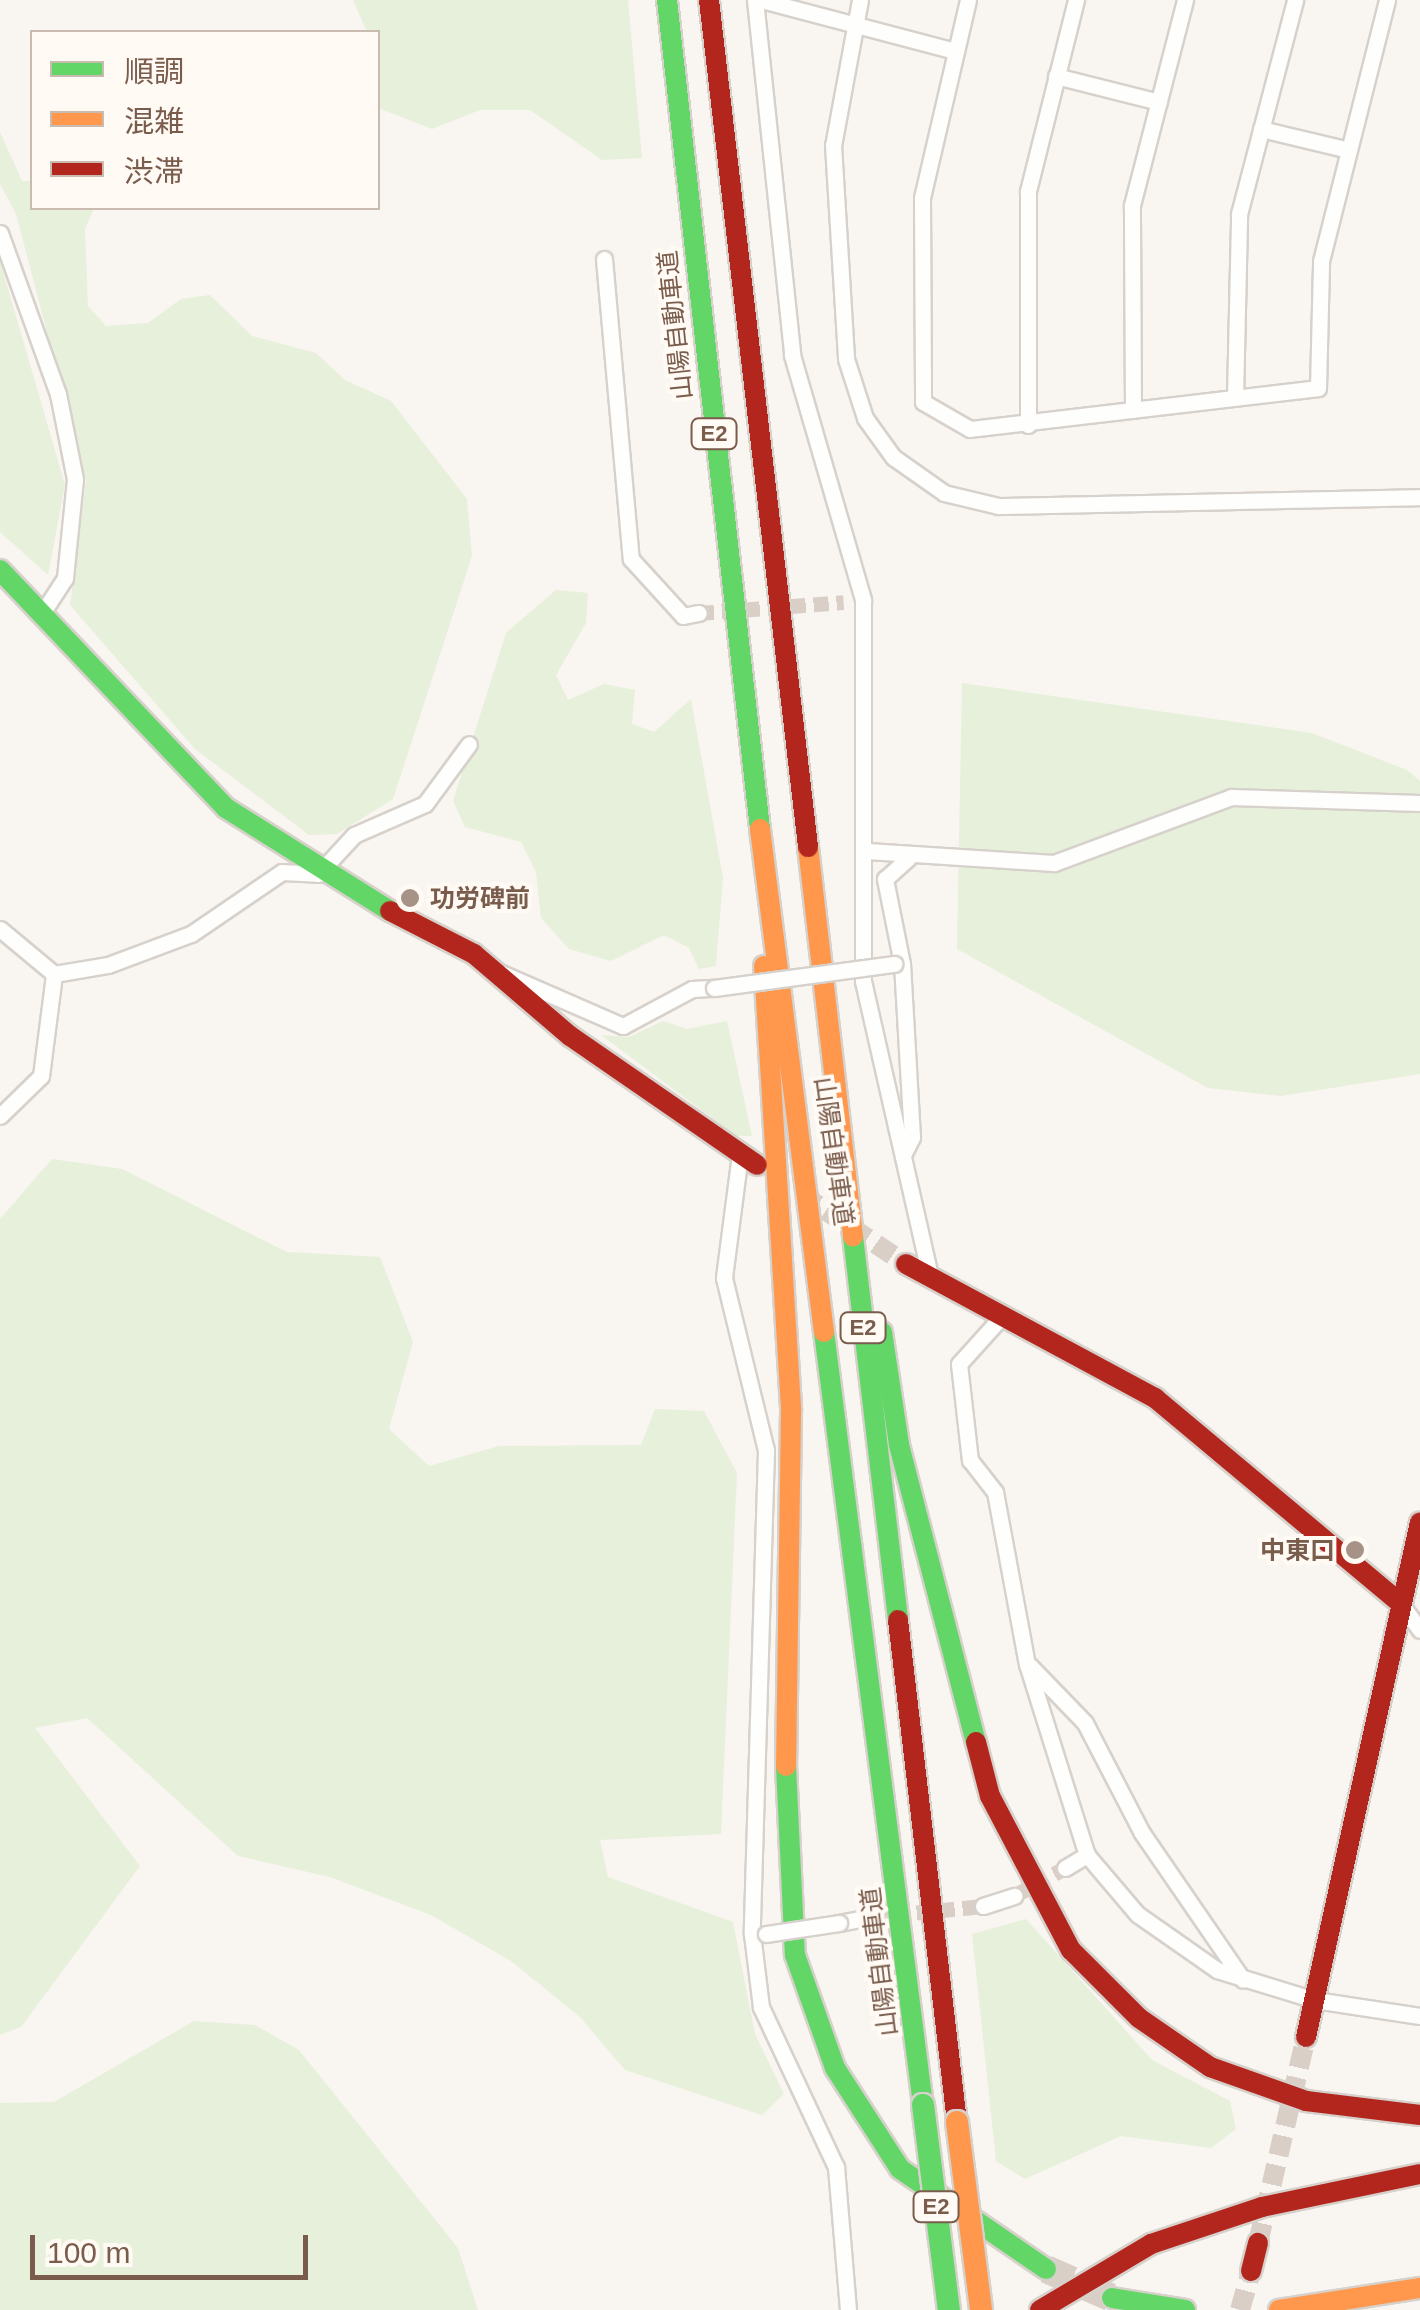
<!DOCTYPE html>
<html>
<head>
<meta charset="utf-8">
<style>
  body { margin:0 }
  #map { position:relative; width:1420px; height:2310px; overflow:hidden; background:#f9f5f0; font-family:Arial,"Noto Sans JP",sans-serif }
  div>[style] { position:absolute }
  .green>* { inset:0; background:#e7f0db }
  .street-tunnel>* { height:15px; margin-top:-7.5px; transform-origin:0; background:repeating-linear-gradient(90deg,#d9cfc7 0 15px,transparent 0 23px) }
  .secondary-tunnel>* { height:20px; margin-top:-10px; transform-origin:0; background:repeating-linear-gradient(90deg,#d9cfc7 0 20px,transparent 0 30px) }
  .highway-tunnel>* { height:28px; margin-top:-14px; transform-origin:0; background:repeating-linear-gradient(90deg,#d9cfc7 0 28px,transparent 0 42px) }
  .roads { filter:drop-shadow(2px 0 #d7d1cb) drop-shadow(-2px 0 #d7d1cb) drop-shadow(0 2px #d7d1cb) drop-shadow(0 -2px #d7d1cb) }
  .street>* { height:15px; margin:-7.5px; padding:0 7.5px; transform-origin:7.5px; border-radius:7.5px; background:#fefefd }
  .fast>* { height:20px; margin:-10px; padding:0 10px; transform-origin:10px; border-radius:10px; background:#63d668 }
  .slow>* { height:20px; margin:-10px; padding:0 10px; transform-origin:10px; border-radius:10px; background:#ff974d }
  .jam>* { height:20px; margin:-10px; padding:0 10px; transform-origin:10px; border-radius:10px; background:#b3261e }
  .bridges { filter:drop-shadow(2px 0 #d7d1cb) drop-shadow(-2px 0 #d7d1cb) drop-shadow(0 2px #d7d1cb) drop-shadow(0 -2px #d7d1cb) }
  .street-bridge>* { height:15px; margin:-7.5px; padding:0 7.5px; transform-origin:7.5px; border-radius:7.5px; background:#fefefd }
  .fast-bridge>* { height:22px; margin:-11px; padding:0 11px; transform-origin:11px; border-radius:11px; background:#63d668 }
  .slow-bridge>* { height:22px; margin:-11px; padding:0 11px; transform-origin:11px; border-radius:11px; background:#ff974d }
  .dots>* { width:28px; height:28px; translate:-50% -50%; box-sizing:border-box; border:5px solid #fffaf3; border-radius:50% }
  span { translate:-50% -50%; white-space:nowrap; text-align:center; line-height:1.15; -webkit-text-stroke:8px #fffaf3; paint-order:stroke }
  .shield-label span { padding:2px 8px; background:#fffaf3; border:2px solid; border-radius:8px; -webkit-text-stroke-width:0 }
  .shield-label { font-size:22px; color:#7a5c4d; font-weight:700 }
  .street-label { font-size:25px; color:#7a5c4d }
  .poi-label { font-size:25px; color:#7a5c4d; font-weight:700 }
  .left { translate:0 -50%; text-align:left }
  .right { translate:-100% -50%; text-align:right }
  .legend { position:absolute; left:30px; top:30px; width:350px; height:180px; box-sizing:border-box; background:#fffaf3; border:2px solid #cabbb1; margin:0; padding:12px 18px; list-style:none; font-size:30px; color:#7a5c4d }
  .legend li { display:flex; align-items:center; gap:20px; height:50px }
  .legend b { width:50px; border:2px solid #cabbb1 }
  .scale { position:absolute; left:30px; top:2235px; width:278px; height:45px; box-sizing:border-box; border:5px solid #7a5c4d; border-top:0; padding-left:12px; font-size:30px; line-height:35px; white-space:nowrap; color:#7a5c4d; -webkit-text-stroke:8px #fffaf3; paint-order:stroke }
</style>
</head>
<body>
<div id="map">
  <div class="green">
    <i style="clip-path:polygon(353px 0,628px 0,642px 158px,602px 160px,530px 110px,480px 110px,432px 129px,378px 108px,378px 32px,367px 32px)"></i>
    <i style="clip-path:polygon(0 132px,22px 181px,32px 181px,32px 208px,94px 208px,85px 229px,88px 306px,106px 326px,148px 323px,181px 299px,210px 295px,252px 336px,316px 353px,345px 380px,391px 401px,467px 499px,472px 556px,393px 799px,337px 834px,309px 835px,195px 749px,70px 605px,86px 481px,16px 214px,0 184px)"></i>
    <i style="clip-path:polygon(0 261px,65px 485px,48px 575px,0 532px)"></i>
    <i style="clip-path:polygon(556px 590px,588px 593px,586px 623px,556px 675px,568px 700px,604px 684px,635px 690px,632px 724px,654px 732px,691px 699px,723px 878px,716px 966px,699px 969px,689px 948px,664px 935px,611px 961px,569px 949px,541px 918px,536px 872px,521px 842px,465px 827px,453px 801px,506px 633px)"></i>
    <i style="clip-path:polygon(962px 683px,1312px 733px,1407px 770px,1420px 781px,1420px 1074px,1281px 1096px,1208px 1088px,957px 949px)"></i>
    <i style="clip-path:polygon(663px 1021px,687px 1029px,727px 1021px,752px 1136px,736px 1136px,601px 1035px,629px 1037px)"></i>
    <i style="clip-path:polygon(52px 1159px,122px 1169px,287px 1252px,380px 1257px,413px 1342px,389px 1429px,429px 1466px,499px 1446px,641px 1445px,655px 1409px,704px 1411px,737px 1473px,721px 1834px,600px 1840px,608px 1877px,733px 1922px,755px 2034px,784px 2094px,762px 2115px,625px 2070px,580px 2017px,511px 1961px,431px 1915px,330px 1877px,238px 1856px,87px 1718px,35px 1728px,140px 1866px,21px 2027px,0 2035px,0 1219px)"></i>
    <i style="clip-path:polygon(1026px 1919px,1152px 2060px,1230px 2101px,1236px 2129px,1211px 2148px,1121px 2136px,1025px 2179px,996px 2161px,972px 1934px)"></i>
    <i style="clip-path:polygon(194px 2021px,255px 2025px,299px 2050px,458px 2248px,478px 2310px,0 2310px,0 2103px,54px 2102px)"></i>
  </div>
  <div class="street-tunnel">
    <i style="left:699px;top:613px;width:145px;rotate:-4.3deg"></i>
    <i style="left:1014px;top:1896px;width:58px;rotate:-28.8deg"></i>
    <i style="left:871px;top:1917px;width:113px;rotate:-5.6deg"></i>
  </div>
  <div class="secondary-tunnel">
    <i style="left:801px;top:1194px;width:126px;rotate:33.7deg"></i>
    <i style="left:1258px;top:2243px;width:212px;rotate:-76.9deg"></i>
    <i style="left:1240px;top:2310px;width:41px;rotate:-74.2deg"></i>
  </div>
  <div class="highway-tunnel">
    <i style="left:1046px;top:2269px;width:72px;rotate:23.7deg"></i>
  </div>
  <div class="roads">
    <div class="street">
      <i style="left:755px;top:0;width:357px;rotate:84deg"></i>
      <i style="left:792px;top:355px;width:255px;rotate:73.8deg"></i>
      <i style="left:863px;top:600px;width:381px;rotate:90deg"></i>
      <i style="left:863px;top:981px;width:302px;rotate:77.2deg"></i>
      <i style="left:761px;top:0;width:201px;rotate:14.7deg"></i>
      <i style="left:860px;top:0;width:147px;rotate:100.5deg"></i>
      <i style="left:833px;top:145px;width:214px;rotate:86.5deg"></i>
      <i style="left:846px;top:359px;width:62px;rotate:72.1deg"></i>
      <i style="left:865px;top:418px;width:48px;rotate:54.3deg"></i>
      <i style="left:893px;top:457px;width:62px;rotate:35.2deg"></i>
      <i style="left:944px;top:493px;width:56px;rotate:13.5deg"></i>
      <i style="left:998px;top:506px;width:422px;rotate:-1.2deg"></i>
      <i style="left:968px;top:0;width:203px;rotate:103.1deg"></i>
      <i style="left:922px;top:198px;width:204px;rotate:89.7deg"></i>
      <i style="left:923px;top:402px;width:54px;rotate:29.9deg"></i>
      <i style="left:970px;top:429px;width:350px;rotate:-6.7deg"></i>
      <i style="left:1318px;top:388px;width:127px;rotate:-88.6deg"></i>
      <i style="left:1321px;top:261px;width:269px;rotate:-75.8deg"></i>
      <i style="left:1056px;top:76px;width:106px;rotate:14.2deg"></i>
      <i style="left:1261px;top:129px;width:90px;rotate:13.4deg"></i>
      <i style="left:0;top:233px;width:171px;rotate:70.2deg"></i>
      <i style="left:58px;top:394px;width:87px;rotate:78.7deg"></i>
      <i style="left:75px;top:479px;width:100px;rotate:95.8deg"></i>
      <i style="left:65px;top:578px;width:37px;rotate:123deg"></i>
      <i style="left:604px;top:259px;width:301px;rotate:84.9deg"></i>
      <i style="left:631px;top:559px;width:77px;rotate:47.6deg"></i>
      <i style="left:683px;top:616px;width:16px;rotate:-11deg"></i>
      <i style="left:1235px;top:397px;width:183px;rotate:-88.7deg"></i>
      <i style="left:1239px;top:214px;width:221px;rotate:-75.3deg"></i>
      <i style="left:1133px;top:410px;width:205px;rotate:-90.3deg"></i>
      <i style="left:1132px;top:205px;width:212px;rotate:-75.5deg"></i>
      <i style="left:1028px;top:425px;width:234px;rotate:-90deg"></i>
      <i style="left:1028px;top:191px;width:197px;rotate:-75.9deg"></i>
      <i style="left:867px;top:851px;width:187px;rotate:3.7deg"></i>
      <i style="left:1054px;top:863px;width:189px;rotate:-20.4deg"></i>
      <i style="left:1231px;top:797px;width:189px;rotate:1.8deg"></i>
      <i style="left:0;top:929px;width:70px;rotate:39.8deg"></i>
      <i style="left:54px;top:974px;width:55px;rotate:-9.5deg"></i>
      <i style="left:108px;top:965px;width:89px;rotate:-20.5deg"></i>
      <i style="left:191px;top:934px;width:110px;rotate:-34.3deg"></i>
      <i style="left:282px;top:872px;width:36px;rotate:3deg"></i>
      <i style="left:318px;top:874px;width:53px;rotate:-47.3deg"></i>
      <i style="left:354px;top:835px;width:77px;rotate:-23.6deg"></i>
      <i style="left:425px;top:804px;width:74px;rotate:-53.7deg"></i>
      <i style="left:501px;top:973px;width:133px;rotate:23.5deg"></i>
      <i style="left:623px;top:1026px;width:78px;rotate:-28.2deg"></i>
      <i style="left:692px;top:989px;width:22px;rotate:-3deg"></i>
      <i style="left:0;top:1116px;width:57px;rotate:-44.3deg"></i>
      <i style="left:41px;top:1076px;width:103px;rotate:-82.7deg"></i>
      <i style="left:904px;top:1153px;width:18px;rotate:-63deg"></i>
      <i style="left:912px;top:1137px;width:173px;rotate:-93.3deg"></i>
      <i style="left:902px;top:964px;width:87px;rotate:-101.3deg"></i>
      <i style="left:885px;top:879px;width:31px;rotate:-42deg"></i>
      <i style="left:740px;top:1154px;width:125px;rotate:97.4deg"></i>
      <i style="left:724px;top:1278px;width:177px;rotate:76.3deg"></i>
      <i style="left:766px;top:1450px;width:484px;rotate:91.7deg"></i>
      <i style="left:752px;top:1934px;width:74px;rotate:83deg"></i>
      <i style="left:761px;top:2007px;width:177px;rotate:64.9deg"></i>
      <i style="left:836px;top:2167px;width:144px;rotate:85.2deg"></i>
      <i style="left:1004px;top:1314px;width:67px;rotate:132deg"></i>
      <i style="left:959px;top:1364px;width:97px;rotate:83.5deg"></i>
      <i style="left:970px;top:1460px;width:41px;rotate:52deg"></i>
      <i style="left:995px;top:1492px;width:175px;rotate:79.5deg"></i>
      <i style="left:1027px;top:1664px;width:200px;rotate:72.6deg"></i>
      <i style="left:1087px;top:1855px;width:77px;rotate:49.7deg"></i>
      <i style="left:1137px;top:1914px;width:98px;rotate:35deg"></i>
      <i style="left:1217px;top:1970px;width:102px;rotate:17deg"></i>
      <i style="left:1315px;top:2000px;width:106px;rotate:8.7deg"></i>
      <i style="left:1401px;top:1604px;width:32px;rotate:54deg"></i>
      <i style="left:1030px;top:1666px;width:79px;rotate:46deg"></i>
      <i style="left:1085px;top:1723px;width:124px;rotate:62.6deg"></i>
      <i style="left:1142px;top:1833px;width:178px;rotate:55.5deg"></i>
      <i style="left:1065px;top:1868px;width:26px;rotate:-31deg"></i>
      <i style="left:983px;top:1906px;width:33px;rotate:-18deg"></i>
      <i style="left:839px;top:1923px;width:33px;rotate:-11deg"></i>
    </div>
    <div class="fast">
      <i style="left:667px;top:0;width:834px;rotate:83.6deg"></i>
      <i style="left:0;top:570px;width:328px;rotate:46.5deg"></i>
      <i style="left:226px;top:808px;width:194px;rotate:32.1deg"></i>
      <i style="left:853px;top:1236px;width:387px;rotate:83.3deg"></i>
      <i style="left:824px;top:1332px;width:779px;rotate:82.7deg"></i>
      <i style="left:882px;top:1332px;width:114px;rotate:81.4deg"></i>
      <i style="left:899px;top:1445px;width:307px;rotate:75.5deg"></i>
      <i style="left:786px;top:1766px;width:189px;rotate:87.3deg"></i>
      <i style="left:795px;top:1955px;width:120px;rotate:70.5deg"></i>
      <i style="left:835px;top:2068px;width:120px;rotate:57.2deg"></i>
      <i style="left:900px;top:2169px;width:177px;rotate:34.4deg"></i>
      <i style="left:1112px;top:2298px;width:74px;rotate:9.3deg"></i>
    </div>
    <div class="slow">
      <i style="left:760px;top:829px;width:507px;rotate:82.75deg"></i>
      <i style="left:808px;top:847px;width:392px;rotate:83.4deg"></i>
      <i style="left:764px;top:966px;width:446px;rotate:86.5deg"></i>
      <i style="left:791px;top:1411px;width:355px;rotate:90.8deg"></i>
      <i style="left:1279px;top:2310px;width:143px;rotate:-8.9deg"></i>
    </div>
    <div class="jam">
      <i style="left:709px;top:0;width:853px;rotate:83.33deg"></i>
      <i style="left:390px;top:911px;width:94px;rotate:27.1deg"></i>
      <i style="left:474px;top:954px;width:126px;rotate:40.5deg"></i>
      <i style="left:570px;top:1036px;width:227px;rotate:34.6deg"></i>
      <i style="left:906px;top:1264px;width:283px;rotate:28.3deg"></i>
      <i style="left:1155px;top:1398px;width:321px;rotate:39.9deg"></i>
      <i style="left:898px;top:1620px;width:505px;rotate:83.3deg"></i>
      <i style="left:976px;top:1742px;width:56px;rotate:75.5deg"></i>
      <i style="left:990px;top:1796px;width:174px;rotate:62.3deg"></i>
      <i style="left:1071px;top:1950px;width:96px;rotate:45deg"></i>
      <i style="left:1139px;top:2018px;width:86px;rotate:34.6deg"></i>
      <i style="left:1210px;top:2067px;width:102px;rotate:19.5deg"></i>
      <i style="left:1306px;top:2101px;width:115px;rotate:7deg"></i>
      <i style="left:1306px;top:2037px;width:527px;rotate:-77.52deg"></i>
      <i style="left:1251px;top:2271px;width:29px;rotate:-76deg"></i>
      <i style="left:1040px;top:2310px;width:129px;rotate:-30.7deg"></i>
      <i style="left:1151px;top:2244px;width:117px;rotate:-18.4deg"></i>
      <i style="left:1262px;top:2207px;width:161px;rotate:-11.8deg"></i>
    </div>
  </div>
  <div class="bridges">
    <div class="street-bridge">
      <i style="left:714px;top:988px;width:182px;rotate:-7.6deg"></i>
      <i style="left:766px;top:1934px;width:74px;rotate:-8.6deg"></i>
    </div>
    <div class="fast-bridge">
      <i style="left:923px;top:2105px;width:207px;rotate:82.8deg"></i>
    </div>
    <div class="slow-bridge">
      <i style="left:957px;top:2122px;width:190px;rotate:82.7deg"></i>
    </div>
  </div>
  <div class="dots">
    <i style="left:410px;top:898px;background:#a69286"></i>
    <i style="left:1355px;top:1550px;background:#a69286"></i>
  </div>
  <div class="shield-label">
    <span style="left:714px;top:434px">E2</span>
    <span style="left:863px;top:1328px">E2</span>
    <span style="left:936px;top:2207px">E2</span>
  </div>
  <div class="street-label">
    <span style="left:675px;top:325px;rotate:-96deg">山陽自動車道</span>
    <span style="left:834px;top:1151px;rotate:82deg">山陽自動車道</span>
    <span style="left:879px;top:1962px;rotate:-97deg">山陽自動車道</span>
  </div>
  <div class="poi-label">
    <span class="left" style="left:430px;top:898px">功労碑前</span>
    <span class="right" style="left:1335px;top:1550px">中東口</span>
  </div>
  <ul class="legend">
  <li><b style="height:12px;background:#63d668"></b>順調</li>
  <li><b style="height:12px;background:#ff974d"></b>混雑</li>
  <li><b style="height:12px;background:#b3261e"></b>渋滞</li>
  </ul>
  <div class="scale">100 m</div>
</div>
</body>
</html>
